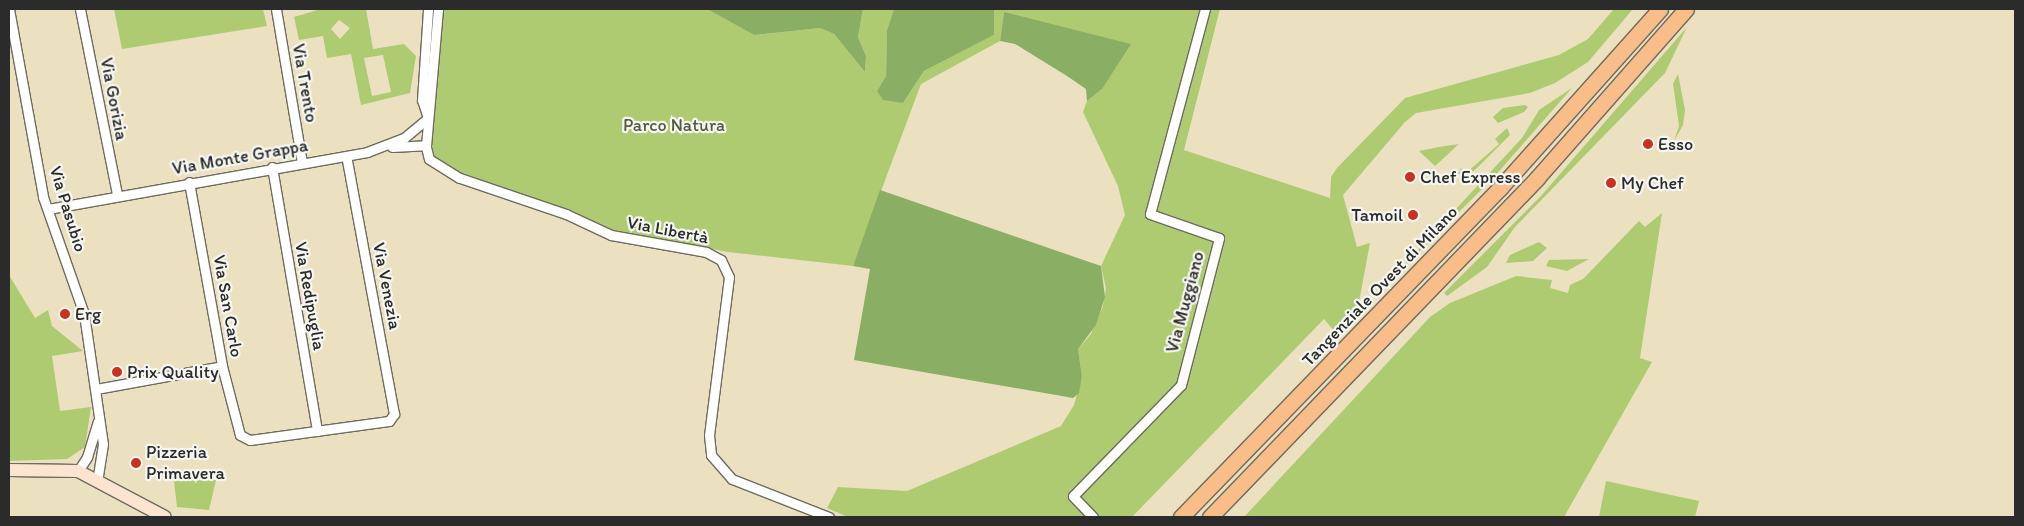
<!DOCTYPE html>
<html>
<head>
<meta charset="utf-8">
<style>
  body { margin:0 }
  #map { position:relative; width:2024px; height:526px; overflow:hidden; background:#ebe1c0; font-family:Itim,sans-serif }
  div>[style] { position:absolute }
  .green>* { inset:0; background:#aecb72 }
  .forest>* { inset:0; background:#8aaf64 }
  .roads { filter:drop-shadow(1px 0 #6e6b5f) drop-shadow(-1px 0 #6e6b5f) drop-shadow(0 1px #6e6b5f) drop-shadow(0 -1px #6e6b5f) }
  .street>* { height:9px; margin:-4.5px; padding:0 4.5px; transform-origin:4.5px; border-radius:4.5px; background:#fff }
  .secondary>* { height:12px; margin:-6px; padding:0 6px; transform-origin:6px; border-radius:6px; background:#fce5d0 }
  .highway>* { height:15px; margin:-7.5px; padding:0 7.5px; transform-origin:7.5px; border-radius:7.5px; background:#f8bd89 }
  .dots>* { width:14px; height:14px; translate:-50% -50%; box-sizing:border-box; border:2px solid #f6f6f2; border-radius:50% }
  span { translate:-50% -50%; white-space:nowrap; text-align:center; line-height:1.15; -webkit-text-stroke:4.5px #f6f6f2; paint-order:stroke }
  .street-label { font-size:18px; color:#2b2b2b }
  .park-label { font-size:18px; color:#525b40 }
  .poi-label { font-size:18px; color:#2b2b2b }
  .left { translate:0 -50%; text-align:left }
  .right { translate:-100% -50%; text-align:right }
  .frame { position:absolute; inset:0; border:10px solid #2b2b2b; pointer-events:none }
</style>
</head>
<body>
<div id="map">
  <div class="green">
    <i style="clip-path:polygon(114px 9px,263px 9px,267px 26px,122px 49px)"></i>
    <i style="clip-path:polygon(evenodd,321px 9px,366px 9px,373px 49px,404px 44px,416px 56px,410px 93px,361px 105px,351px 54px,327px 58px,323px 36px,299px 40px,294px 17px,321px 9px,339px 20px,350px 28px,340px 39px,331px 29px,339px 20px,321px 9px,383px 55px,391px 92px,372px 96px,364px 58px,383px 55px)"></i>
    <i style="clip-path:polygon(440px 9px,707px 9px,754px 35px,820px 28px,834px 34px,865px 72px,866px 56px,858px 37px,863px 9px,894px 9px,887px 30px,886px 76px,877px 91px,903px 103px,924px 71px,994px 35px,993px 10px,980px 9px,1220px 9px,1184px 150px,1330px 198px,1331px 177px,1337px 168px,1405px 98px,1559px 55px,1588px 39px,1614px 9px,1633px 9px,1588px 62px,1555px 83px,1530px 93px,1416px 113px,1405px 122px,1343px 195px,1357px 247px,1370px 243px,1359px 302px,1334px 331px,1324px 319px,1132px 517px,848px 517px,827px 508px,838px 487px,907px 491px,1061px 426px,1074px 405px,1082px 376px,1078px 349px,1091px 334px,1103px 306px,1106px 288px,1101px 266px,1125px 215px,1118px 186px,1083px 112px,1087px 101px,1102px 89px,1004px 12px,1000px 41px,921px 84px,853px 266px,728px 252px,605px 229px,443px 168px,434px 157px,430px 128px)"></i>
    <i style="clip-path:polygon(1687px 27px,1665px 73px,1515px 227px,1487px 267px,1447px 296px,1444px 293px,1541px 196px)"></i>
    <i style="clip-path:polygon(1678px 74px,1685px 110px,1683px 125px,1674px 141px,1679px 126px,1673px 84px)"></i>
    <i style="clip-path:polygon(1572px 88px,1495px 176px,1373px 298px,1522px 138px,1539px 110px)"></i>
    <i style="clip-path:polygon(1525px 105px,1528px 107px,1524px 112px,1498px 123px,1493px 117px,1503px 108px)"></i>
    <i style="clip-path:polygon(1507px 128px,1510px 135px,1476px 169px,1469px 174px,1458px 174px,1461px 168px,1466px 173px,1499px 144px,1495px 139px)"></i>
    <i style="clip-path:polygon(1459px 144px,1435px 166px,1419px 151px,1439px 147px)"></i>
    <i style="clip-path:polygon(1662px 213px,1640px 358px,1652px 362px,1564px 517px,1244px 517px,1430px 317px,1450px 303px,1516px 276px,1552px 280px,1550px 288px,1568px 293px,1570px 285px,1583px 279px,1639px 221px,1645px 227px)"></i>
    <i style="clip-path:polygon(1539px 242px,1547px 248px,1533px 261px,1506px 263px,1510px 255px)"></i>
    <i style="clip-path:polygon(1589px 259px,1567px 271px,1546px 266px,1549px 260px)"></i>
    <i style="clip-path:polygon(9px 275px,35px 318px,48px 310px,52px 326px,83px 351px,52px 356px,60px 411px,91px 407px,85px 447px,67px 459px,9px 461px)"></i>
    <i style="clip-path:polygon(216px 480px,209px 510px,177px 507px,174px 481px)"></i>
    <i style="clip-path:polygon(1606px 481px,1699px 501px,1695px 517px,1599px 517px)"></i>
  </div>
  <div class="forest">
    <i style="clip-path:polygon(707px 9px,863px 9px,858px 37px,866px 56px,865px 72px,834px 34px,820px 28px,754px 35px)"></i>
    <i style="clip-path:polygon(894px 9px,994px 10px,994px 35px,924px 71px,903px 103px,883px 100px,877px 91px,886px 76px,887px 30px)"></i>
    <i style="clip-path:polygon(1004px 12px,1131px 44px,1102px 89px,1087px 101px,1086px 89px,1067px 76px,1015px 44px,1000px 41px)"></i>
    <i style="clip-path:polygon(880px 190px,1101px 266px,1105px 297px,1096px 325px,1078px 349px,1082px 376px,1079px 393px,1073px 398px,854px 360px,870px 269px,853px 266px)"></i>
  </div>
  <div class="roads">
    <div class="street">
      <i style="left:9px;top:9px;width:191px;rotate:79.7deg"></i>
      <i style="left:43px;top:197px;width:124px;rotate:70.7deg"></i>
      <i style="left:84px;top:314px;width:131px;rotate:81.7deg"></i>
      <i style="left:103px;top:444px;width:38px;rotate:99deg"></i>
      <i style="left:80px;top:9px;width:190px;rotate:78.7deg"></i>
      <i style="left:276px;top:9px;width:156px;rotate:80.4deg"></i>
      <i style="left:438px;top:9px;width:139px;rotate:95deg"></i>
      <i style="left:426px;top:147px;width:12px;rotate:76deg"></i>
      <i style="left:429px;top:159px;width:36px;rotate:32deg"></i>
      <i style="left:460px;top:178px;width:112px;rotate:18.8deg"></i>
      <i style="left:566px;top:214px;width:50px;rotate:25deg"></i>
      <i style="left:611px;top:235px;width:97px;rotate:10.1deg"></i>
      <i style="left:706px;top:252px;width:17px;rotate:28deg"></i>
      <i style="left:721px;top:260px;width:19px;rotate:65deg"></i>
      <i style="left:729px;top:277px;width:159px;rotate:97.2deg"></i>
      <i style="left:709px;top:435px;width:20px;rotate:84deg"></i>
      <i style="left:711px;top:455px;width:32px;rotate:49deg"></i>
      <i style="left:732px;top:479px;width:104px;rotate:21.4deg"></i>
      <i style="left:392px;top:147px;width:34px;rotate:-3deg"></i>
      <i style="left:272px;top:167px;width:268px;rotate:80.3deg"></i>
      <i style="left:189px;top:182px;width:187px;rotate:79.8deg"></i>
      <i style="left:222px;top:366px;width:71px;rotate:75.4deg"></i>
      <i style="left:240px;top:435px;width:11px;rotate:27deg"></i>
      <i style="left:250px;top:440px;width:140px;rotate:-7.8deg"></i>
      <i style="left:389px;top:421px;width:9px;rotate:-54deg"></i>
      <i style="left:394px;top:414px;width:262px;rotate:-100.5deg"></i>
      <i style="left:48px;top:209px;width:324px;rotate:-10.1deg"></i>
      <i style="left:367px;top:152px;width:40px;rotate:-21deg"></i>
      <i style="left:404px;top:138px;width:31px;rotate:-40deg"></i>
      <i style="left:428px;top:118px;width:19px;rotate:-108deg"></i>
      <i style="left:422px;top:100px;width:91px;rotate:-86.2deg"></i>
      <i style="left:96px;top:389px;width:128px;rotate:-10.3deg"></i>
      <i style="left:78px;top:471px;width:17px;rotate:-57deg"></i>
      <i style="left:87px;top:457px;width:37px;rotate:-73deg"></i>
      <i style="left:1093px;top:517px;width:29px;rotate:-134deg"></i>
      <i style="left:1073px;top:496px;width:155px;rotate:-45.8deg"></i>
      <i style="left:1181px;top:385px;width:152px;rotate:-75.5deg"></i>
      <i style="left:1219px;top:238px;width:73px;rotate:-160.8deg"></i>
      <i style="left:1150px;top:214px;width:212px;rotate:-75deg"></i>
    </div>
    <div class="secondary">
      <i style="left:9px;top:470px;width:69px;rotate:0.8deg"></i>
      <i style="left:78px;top:471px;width:98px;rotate:27.9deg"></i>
    </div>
    <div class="highway">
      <i style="left:1181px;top:517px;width:458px;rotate:-45.9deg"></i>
      <i style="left:1500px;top:188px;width:240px;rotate:-48.2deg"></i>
      <i style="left:1210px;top:517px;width:471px;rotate:-46deg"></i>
      <i style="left:1537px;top:178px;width:225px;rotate:-48.6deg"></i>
    </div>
  </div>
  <div class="dots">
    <i style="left:1648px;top:144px;background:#c8321e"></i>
    <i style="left:1410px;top:177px;background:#c8321e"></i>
    <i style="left:1611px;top:183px;background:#c8321e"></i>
    <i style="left:1413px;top:215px;background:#c8321e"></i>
    <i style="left:65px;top:314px;background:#c8321e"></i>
    <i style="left:117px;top:372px;background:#c8321e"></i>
    <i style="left:136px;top:463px;background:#c8321e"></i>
  </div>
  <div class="street-label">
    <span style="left:305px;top:83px;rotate:80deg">Via Trento</span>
    <span style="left:114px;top:99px;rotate:79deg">Via Gorizia</span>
    <span style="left:240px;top:157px;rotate:-10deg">Via Monte Grappa</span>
    <span style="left:68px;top:209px;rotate:73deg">Via Pasubio</span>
    <span style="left:668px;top:230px;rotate:11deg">Via Libertà</span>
    <span style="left:387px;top:286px;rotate:79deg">Via Venezia</span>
    <span style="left:1380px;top:286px;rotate:-46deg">Tangenziale Ovest di Milano</span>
    <span style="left:310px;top:296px;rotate:80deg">Via Redipuglia</span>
    <span style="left:1185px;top:302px;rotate:-75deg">Via Muggiano</span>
    <span style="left:228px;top:306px;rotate:80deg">Via San Carlo</span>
  </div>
  <div class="park-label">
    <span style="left:674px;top:125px">Parco Natura</span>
  </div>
  <div class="poi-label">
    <span class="left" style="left:1658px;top:144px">Esso</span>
    <span class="left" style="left:1420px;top:177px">Chef Express</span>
    <span class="left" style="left:1621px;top:183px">My Chef</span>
    <span class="right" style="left:1403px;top:215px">Tamoil</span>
    <span class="left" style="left:75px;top:314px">Erg</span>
    <span class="left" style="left:127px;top:372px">Prix Quality</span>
    <span class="left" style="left:146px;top:463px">Pizzeria<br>Primavera</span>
  </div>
  <div class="frame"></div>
</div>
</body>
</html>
